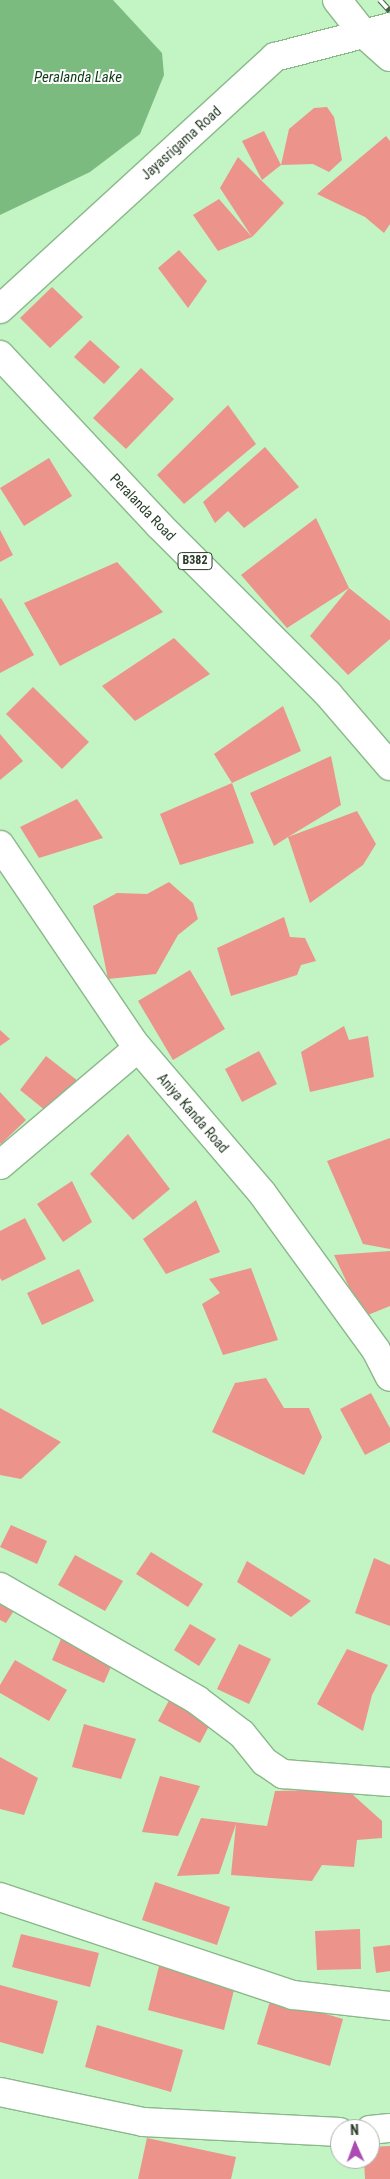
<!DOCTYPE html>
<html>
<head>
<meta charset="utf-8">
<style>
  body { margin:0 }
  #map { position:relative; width:390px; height:2179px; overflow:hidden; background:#c3f4c4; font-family:"Roboto Condensed",sans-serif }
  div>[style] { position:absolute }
  .water>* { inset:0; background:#7cbb7f }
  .building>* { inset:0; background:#ec948c }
  .roads { filter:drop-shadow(1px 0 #8ab88b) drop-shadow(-1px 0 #8ab88b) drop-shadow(0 1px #8ab88b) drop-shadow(0 -1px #8ab88b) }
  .street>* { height:28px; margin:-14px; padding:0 14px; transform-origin:14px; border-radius:14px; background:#fff }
  .secondary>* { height:28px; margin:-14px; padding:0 14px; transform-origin:14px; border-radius:14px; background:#fff }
  .primary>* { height:28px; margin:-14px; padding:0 14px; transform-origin:14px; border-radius:14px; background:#fff }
  .rail>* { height:5.5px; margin-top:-2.75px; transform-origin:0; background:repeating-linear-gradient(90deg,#fff 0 11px,#465f46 0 22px); box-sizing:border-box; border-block:1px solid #465f46 }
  span { translate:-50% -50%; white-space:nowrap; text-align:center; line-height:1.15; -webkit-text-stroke:4px #fff; paint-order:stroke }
  .shield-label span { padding:1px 4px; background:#fff; border:1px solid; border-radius:4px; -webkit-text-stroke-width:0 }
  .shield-label { font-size:12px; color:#293c29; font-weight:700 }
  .street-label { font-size:14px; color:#293c29 }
  .water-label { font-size:15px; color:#0f3d15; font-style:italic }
  .north { position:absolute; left:330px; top:2119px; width:50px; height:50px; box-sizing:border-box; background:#fff; border:1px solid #a9b1a9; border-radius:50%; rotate:358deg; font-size:14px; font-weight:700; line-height:20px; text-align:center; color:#293c29 }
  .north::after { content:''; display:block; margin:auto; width:18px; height:22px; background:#ac4bb2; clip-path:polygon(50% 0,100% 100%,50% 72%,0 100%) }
</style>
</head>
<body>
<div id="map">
  <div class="water">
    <i style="clip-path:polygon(0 0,113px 0,162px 53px,164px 75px,140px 134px,90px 172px,0 215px)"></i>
  </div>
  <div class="building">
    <i style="clip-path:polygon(327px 107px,334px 117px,342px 160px,329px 172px,313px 164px,281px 165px,289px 129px,314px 108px)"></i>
    <i style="clip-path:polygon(264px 131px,281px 165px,262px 180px,242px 141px)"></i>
    <i style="clip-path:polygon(386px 136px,390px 141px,390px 224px,384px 233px,365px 217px,317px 194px)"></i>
    <i style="clip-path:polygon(238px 157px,284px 203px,252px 237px,218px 251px,193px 215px,219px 199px,252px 237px,220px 188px)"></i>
    <i style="clip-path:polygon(179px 250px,207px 281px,188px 308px,158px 268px)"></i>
    <i style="clip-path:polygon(52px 287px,83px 317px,50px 348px,20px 318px)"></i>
    <i style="clip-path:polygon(90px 340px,120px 367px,104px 384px,74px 357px)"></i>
    <i style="clip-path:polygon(141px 368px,174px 399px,126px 449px,93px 418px)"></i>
    <i style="clip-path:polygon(228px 405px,256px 444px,184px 504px,157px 475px)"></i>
    <i style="clip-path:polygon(265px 447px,299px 487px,244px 528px,228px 511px,215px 523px,203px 502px)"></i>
    <i style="clip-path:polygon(49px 458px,72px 496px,24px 526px,0 488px)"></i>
    <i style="clip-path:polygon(316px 518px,349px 588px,390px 621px,390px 639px,348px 675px,310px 636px,349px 588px,287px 628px,241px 575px)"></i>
    <i style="clip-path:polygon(0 530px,13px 555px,0 562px)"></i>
    <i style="clip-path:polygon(117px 562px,163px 612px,60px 666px,24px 603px)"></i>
    <i style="clip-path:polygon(1px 598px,34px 655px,0 673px,0 599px)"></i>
    <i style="clip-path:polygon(174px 638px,210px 674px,135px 721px,102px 686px)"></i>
    <i style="clip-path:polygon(33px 687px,89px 742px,62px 769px,6px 714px)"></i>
    <i style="clip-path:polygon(283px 706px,301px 751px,232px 783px,214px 754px)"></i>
    <i style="clip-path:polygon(0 734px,23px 761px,0 780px)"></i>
    <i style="clip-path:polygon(331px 756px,341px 805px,288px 837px,357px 811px,376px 844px,363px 865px,310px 903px,288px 837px,274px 846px,250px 793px)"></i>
    <i style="clip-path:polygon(232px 783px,254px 843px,180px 865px,160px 814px)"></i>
    <i style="clip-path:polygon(77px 799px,103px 838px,39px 858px,20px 827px)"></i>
    <i style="clip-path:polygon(169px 882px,193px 903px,198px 919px,178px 935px,156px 974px,108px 979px,93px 906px,117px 893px,147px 894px)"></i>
    <i style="clip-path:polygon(284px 917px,290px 937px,305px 938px,316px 961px,301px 965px,297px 975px,231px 996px,217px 948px)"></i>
    <i style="clip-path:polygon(190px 970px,225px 1029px,173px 1060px,138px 1001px)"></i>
    <i style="clip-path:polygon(344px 1026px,349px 1040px,368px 1036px,374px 1077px,310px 1092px,301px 1052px)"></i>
    <i style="clip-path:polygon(0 1030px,10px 1039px,0 1046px)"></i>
    <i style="clip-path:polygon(259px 1051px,277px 1084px,242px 1102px,225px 1069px)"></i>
    <i style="clip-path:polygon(46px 1056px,78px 1081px,51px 1115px,20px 1090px)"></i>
    <i style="clip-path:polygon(0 1092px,26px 1120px,1px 1144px,0 1143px)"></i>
    <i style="clip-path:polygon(128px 1134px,170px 1189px,133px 1220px,90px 1174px)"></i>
    <i style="clip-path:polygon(390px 1138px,390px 1249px,363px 1244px,327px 1161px)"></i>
    <i style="clip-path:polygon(72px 1181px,92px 1222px,63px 1242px,37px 1204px)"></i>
    <i style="clip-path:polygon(196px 1200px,220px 1252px,166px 1274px,143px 1239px)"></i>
    <i style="clip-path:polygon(25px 1218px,46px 1259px,2px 1281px,0 1278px,0 1231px)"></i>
    <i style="clip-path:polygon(390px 1251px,390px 1306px,363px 1317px,334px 1255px)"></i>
    <i style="clip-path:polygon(251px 1268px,278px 1340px,223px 1355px,202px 1304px,220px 1293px,209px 1279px)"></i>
    <i style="clip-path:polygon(79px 1269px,94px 1301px,42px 1325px,27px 1293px)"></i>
    <i style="clip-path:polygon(266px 1378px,284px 1408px,309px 1408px,322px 1437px,304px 1475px,212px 1432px,235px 1383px)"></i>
    <i style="clip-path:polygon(371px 1393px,390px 1428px,390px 1442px,365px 1455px,340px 1409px)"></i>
    <i style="clip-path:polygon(0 1408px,61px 1442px,21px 1479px,0 1475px)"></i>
    <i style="clip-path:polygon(11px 1525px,47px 1541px,37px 1564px,0 1547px)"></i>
    <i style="clip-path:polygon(151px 1552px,203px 1584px,188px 1607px,136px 1574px)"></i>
    <i style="clip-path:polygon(75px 1555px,123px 1581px,105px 1611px,58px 1585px)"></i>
    <i style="clip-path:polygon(374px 1558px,390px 1565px,390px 1626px,355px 1613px)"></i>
    <i style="clip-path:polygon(247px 1561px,311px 1601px,291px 1617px,237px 1582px)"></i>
    <i style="clip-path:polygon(0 1584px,22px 1598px,6px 1623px,0 1620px)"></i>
    <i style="clip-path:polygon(190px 1624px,216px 1639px,199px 1666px,174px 1650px)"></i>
    <i style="clip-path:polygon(67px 1625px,119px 1648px,104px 1683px,52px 1660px)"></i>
    <i style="clip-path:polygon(239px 1644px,271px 1659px,249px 1704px,217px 1689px)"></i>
    <i style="clip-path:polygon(347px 1649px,388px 1665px,372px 1695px,363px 1731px,317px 1704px)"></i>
    <i style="clip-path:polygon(15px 1660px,67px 1690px,49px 1721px,0 1693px,0 1685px)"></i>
    <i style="clip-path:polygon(175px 1689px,217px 1711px,200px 1743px,158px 1721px)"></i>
    <i style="clip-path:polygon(84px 1724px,136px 1739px,121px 1779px,72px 1767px)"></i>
    <i style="clip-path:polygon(0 1757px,38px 1778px,24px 1815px,0 1809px)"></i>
    <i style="clip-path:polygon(160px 1776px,200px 1786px,178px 1836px,142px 1832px)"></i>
    <i style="clip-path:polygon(313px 1790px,352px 1794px,382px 1821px,382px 1838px,357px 1840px,354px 1867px,322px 1865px,312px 1881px,231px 1875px,236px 1824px,219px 1874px,177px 1876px,201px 1818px,267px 1826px,275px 1791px)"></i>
    <i style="clip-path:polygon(155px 1882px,230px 1907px,217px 1945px,142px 1920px)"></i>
    <i style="clip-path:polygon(360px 1929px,361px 1969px,317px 1970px,315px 1931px)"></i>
    <i style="clip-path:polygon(21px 1934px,99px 1953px,90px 1987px,12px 1967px)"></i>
    <i style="clip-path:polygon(390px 1945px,390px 1971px,376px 1973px,373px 1947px)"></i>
    <i style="clip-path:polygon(159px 1966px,235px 1986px,224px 2030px,148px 2010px)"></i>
    <i style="clip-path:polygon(0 1985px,58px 2001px,43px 2054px,0 2042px)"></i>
    <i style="clip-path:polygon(271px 1998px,343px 2019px,330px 2066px,257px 2044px)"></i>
    <i style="clip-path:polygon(97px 2025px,183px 2050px,171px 2092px,85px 2067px)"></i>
    <i style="clip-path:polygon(147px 2138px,236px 2157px,231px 2179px,138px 2179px)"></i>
    <i style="clip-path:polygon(390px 2146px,390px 2179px,365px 2179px,364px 2159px,370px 2159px,370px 2147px)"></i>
  </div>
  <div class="roads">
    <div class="street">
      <i style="left:337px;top:0;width:42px;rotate:51.8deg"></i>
      <i style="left:363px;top:33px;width:36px;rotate:42deg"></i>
      <i style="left:0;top:845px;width:239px;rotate:55.9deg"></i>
      <i style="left:134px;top:1043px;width:197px;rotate:49.5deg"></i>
      <i style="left:262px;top:1193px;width:194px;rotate:54deg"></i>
      <i style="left:376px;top:1350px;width:30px;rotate:63deg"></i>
      <i style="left:0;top:1165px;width:181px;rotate:-40.3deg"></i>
      <i style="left:0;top:1587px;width:227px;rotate:29.8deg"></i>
      <i style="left:197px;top:1700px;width:56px;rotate:37.1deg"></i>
      <i style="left:242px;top:1734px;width:36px;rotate:51deg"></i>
      <i style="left:265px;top:1762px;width:22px;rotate:34deg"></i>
      <i style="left:283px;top:1774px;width:107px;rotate:4.3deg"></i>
      <i style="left:0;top:1897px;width:309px;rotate:18.5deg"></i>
      <i style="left:293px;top:1995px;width:98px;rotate:6.5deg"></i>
      <i style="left:0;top:2092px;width:146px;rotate:11.8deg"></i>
      <i style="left:143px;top:2122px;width:197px;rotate:2.9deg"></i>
      <i style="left:370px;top:2130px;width:20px;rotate:-6deg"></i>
    </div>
    <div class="secondary">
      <i style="left:0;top:309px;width:373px;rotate:-42.5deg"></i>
      <i style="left:275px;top:57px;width:119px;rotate:-14.6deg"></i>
    </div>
    <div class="primary">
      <i style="left:0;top:355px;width:233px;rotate:46.9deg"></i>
      <i style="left:159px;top:525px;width:239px;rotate:45deg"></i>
      <i style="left:328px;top:694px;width:95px;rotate:49.3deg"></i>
    </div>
  </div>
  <div class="rail">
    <i style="left:380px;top:0;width:15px;rotate:48deg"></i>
  </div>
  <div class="shield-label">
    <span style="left:195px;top:561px">B382</span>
  </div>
  <div class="street-label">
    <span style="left:181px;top:143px;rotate:-42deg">Jayasrigama Road</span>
    <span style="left:143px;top:507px;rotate:46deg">Peralanda Road</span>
    <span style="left:193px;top:1113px;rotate:49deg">Aniya Kanda Road</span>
  </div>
  <div class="water-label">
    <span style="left:78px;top:78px">Peralanda Lake</span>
  </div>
  <div class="north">N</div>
</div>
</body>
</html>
